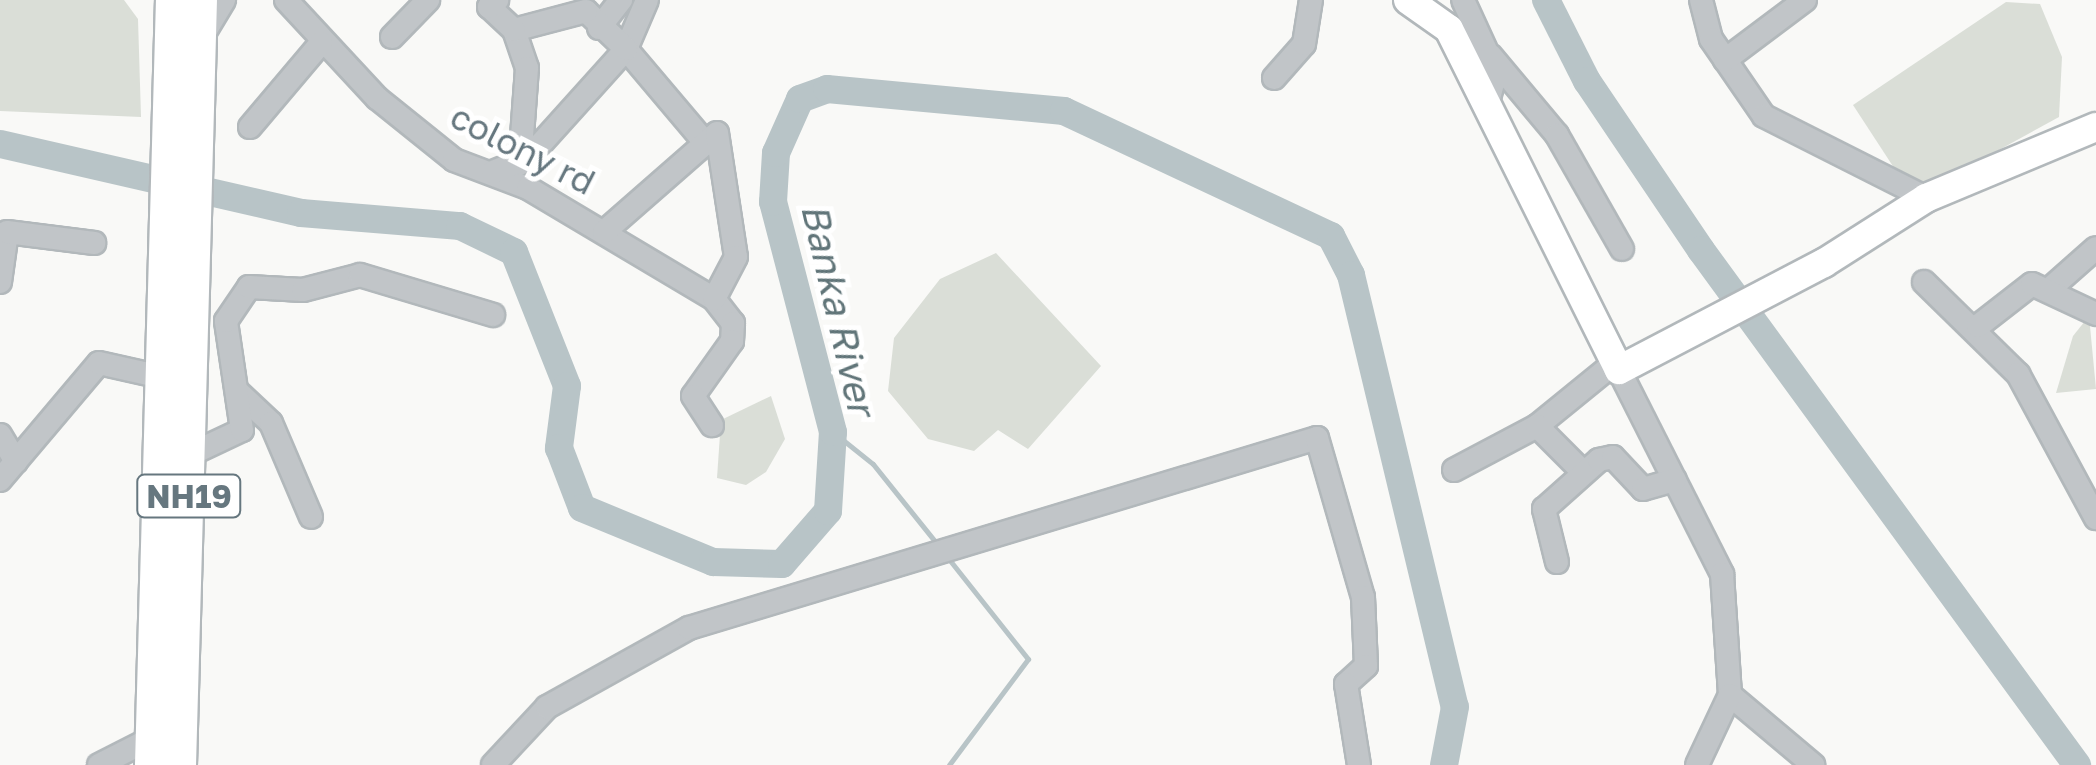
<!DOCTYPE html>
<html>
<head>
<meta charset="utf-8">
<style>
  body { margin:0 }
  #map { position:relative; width:2096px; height:765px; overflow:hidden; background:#f9f9f7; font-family:"Golos Text",sans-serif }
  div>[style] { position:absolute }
  .green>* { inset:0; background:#daded7 }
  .stream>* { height:5px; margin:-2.5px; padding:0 2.5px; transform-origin:2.5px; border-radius:2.5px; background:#b8c4c7 }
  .river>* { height:28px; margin:-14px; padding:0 14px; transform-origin:14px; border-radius:14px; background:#b8c4c7 }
  .roads { filter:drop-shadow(2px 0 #b2b8bb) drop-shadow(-2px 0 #b2b8bb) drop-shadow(0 2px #b2b8bb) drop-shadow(0 -2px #b2b8bb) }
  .minor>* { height:22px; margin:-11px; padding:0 11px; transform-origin:11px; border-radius:11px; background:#c1c5c8 }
  .major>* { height:28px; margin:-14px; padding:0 14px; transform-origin:14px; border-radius:14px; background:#fff }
  .highway>* { height:32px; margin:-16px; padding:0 16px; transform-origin:16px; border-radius:16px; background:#fff }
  span { translate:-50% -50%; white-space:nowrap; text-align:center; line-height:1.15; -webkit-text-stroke:10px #fff; paint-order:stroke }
  .shield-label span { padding:2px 8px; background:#fff; border:2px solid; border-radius:8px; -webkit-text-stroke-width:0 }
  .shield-label { font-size:32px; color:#66777f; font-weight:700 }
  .street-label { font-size:35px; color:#66777f }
  .water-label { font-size:38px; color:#617579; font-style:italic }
</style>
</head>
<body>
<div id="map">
  <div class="green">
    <i style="clip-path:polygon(0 0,124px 0,138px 19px,141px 117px,0 111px)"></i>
    <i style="clip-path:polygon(2006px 2px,2040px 4px,2062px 57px,2059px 117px,1913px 197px,1853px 105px)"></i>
    <i style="clip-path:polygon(996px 253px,1101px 366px,1028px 449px,998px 430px,974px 451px,928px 439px,888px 391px,894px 338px,940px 279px)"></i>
    <i style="clip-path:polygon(2089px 316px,2096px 389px,2056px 393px,2073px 336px)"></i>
    <i style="clip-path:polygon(771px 396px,785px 439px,766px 472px,746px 485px,717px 478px,721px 420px)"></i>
  </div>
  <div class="stream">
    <i style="left:833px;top:432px;width:51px;rotate:38.7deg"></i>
    <i style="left:873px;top:464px;width:104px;rotate:51.3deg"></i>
    <i style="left:948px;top:558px;width:129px;rotate:51.6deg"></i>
    <i style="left:1028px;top:659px;width:132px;rotate:126.7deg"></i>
  </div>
  <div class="river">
    <i style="left:1546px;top:0;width:91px;rotate:63.2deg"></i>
    <i style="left:1587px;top:81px;width:204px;rotate:56deg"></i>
    <i style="left:1701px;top:250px;width:638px;rotate:53.87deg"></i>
    <i style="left:0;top:144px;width:309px;rotate:12.9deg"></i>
    <i style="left:301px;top:213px;width:160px;rotate:4.7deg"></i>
    <i style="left:460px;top:226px;width:60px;rotate:25.7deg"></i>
    <i style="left:514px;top:252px;width:144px;rotate:68.4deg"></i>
    <i style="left:567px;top:386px;width:63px;rotate:97.4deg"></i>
    <i style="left:559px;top:448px;width:64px;rotate:69deg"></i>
    <i style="left:582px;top:508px;width:142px;rotate:22.4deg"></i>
    <i style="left:713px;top:562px;width:69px;rotate:1.7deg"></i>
    <i style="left:782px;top:564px;width:70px;rotate:-49deg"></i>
    <i style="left:828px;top:511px;width:79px;rotate:-86.4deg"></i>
    <i style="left:833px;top:432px;width:238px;rotate:-104.6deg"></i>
    <i style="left:773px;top:202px;width:49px;rotate:-86.5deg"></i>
    <i style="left:776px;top:153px;width:59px;rotate:-66deg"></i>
    <i style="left:800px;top:99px;width:29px;rotate:-20deg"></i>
    <i style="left:827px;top:89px;width:238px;rotate:5.3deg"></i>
    <i style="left:1064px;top:111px;width:295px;rotate:25.1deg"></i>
    <i style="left:1331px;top:236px;width:44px;rotate:62.9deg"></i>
    <i style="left:1351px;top:275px;width:444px;rotate:76.5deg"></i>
    <i style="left:1455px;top:707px;width:59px;rotate:100.7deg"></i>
  </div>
  <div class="roads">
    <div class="minor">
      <i style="left:286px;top:0;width:134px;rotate:47.1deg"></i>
      <i style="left:377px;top:98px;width:99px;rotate:38.8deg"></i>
      <i style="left:454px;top:160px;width:79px;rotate:20.7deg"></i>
      <i style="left:528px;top:188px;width:217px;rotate:30.8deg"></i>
      <i style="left:714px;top:299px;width:31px;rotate:52deg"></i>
      <i style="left:733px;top:323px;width:18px;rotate:93deg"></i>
      <i style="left:732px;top:341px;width:67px;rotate:125.3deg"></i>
      <i style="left:693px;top:396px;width:35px;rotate:57deg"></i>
      <i style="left:647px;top:0;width:53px;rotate:113.2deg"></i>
      <i style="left:626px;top:49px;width:119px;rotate:49.8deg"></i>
      <i style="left:1463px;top:0;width:79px;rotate:65.4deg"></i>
      <i style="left:1496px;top:72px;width:38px;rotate:105deg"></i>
      <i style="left:1701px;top:0;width:40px;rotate:75.6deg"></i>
      <i style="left:1711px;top:39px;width:93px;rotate:55.5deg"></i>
      <i style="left:1764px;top:116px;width:182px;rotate:26.8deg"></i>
      <i style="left:599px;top:28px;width:36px;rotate:-52deg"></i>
      <i style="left:514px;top:30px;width:40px;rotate:71.1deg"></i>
      <i style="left:527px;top:68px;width:96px;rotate:94.2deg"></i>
      <i style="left:392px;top:37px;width:52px;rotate:-45.8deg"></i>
      <i style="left:200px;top:40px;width:47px;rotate:-59deg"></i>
      <i style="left:1491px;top:56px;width:103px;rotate:50.1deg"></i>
      <i style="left:1557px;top:135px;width:131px;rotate:60.3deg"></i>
      <i style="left:1725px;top:60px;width:100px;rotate:-36.9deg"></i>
      <i style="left:1274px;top:78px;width:45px;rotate:-48.6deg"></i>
      <i style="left:1304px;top:44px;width:45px;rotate:-81deg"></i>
      <i style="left:250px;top:127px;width:110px;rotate:-49.8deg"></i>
      <i style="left:493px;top:172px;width:38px;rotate:-22deg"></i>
      <i style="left:528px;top:158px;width:147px;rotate:-48deg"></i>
      <i style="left:626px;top:49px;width:55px;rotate:-136.5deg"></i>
      <i style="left:586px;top:11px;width:74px;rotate:165.2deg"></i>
      <i style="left:514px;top:30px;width:34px;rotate:-137deg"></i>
      <i style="left:489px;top:7px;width:11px;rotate:-41deg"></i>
      <i style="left:604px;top:232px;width:150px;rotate:-41.2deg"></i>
      <i style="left:717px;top:133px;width:125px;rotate:81.3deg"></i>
      <i style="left:736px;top:257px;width:47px;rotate:117.6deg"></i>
      <i style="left:0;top:282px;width:50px;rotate:-82deg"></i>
      <i style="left:7px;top:232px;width:88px;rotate:7.2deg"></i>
      <i style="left:1924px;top:282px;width:132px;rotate:44.4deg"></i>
      <i style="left:2018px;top:374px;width:164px;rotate:61.6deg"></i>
      <i style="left:2053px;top:286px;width:57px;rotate:-41.5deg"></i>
      <i style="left:1978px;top:326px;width:68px;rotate:-37.9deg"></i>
      <i style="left:2032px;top:284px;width:71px;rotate:25.1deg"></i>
      <i style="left:1619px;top:370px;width:229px;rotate:63.2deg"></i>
      <i style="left:1722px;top:574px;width:121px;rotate:86.2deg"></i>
      <i style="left:1730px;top:695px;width:109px;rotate:40.1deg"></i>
      <i style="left:238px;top:392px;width:45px;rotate:43.2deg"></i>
      <i style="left:271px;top:423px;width:102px;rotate:66.9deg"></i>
      <i style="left:1537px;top:426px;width:97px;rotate:-39.1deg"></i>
      <i style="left:0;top:435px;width:31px;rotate:59deg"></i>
      <i style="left:191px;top:454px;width:56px;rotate:-25.2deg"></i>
      <i style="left:242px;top:430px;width:110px;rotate:-98.4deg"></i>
      <i style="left:226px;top:321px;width:41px;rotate:-55.9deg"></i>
      <i style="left:249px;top:287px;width:54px;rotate:3.2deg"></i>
      <i style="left:303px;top:290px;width:59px;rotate:-14.7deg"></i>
      <i style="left:360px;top:275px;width:139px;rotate:16.7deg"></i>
      <i style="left:1454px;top:470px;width:94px;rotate:-27.9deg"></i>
      <i style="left:1537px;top:426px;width:66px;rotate:45deg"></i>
      <i style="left:0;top:480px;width:153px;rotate:-49.8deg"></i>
      <i style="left:99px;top:363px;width:64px;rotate:12.7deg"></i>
      <i style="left:1557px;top:562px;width:55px;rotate:-103.8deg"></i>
      <i style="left:1544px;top:509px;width:74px;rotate:-41.7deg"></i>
      <i style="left:1599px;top:460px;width:14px;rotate:-12deg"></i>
      <i style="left:1613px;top:457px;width:44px;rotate:46.8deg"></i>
      <i style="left:1643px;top:489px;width:33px;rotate:-16deg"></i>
      <i style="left:99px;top:765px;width:59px;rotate:-27deg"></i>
      <i style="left:493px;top:765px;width:79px;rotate:-47deg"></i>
      <i style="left:547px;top:707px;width:162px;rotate:-29.1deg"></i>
      <i style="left:689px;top:628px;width:656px;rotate:-16.83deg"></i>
      <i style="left:1317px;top:438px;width:166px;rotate:73.9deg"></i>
      <i style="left:1363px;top:597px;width:69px;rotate:87.5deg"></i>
      <i style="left:1366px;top:666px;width:27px;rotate:138deg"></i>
      <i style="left:1346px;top:684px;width:82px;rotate:80.9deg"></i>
      <i style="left:1697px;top:765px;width:77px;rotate:-64.8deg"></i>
    </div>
    <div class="major">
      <i style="left:1408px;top:0;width:50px;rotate:35.3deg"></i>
      <i style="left:1449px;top:29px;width:381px;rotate:63.5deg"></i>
      <i style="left:1619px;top:370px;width:231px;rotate:-27.6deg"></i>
      <i style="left:1824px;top:263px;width:121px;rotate:-32.5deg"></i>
      <i style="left:1926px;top:198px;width:184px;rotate:-22.7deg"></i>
    </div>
    <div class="highway">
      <i style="left:151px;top:765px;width:765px;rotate:-88.43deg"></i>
      <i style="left:180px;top:765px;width:765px;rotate:-88.43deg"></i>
    </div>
  </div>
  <div class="shield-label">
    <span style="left:189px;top:496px">NH19</span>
  </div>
  <div class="street-label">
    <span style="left:523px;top:149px;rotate:27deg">colony rd</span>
  </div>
  <div class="water-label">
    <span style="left:839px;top:309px;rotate:77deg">Banka River</span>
  </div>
</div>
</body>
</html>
